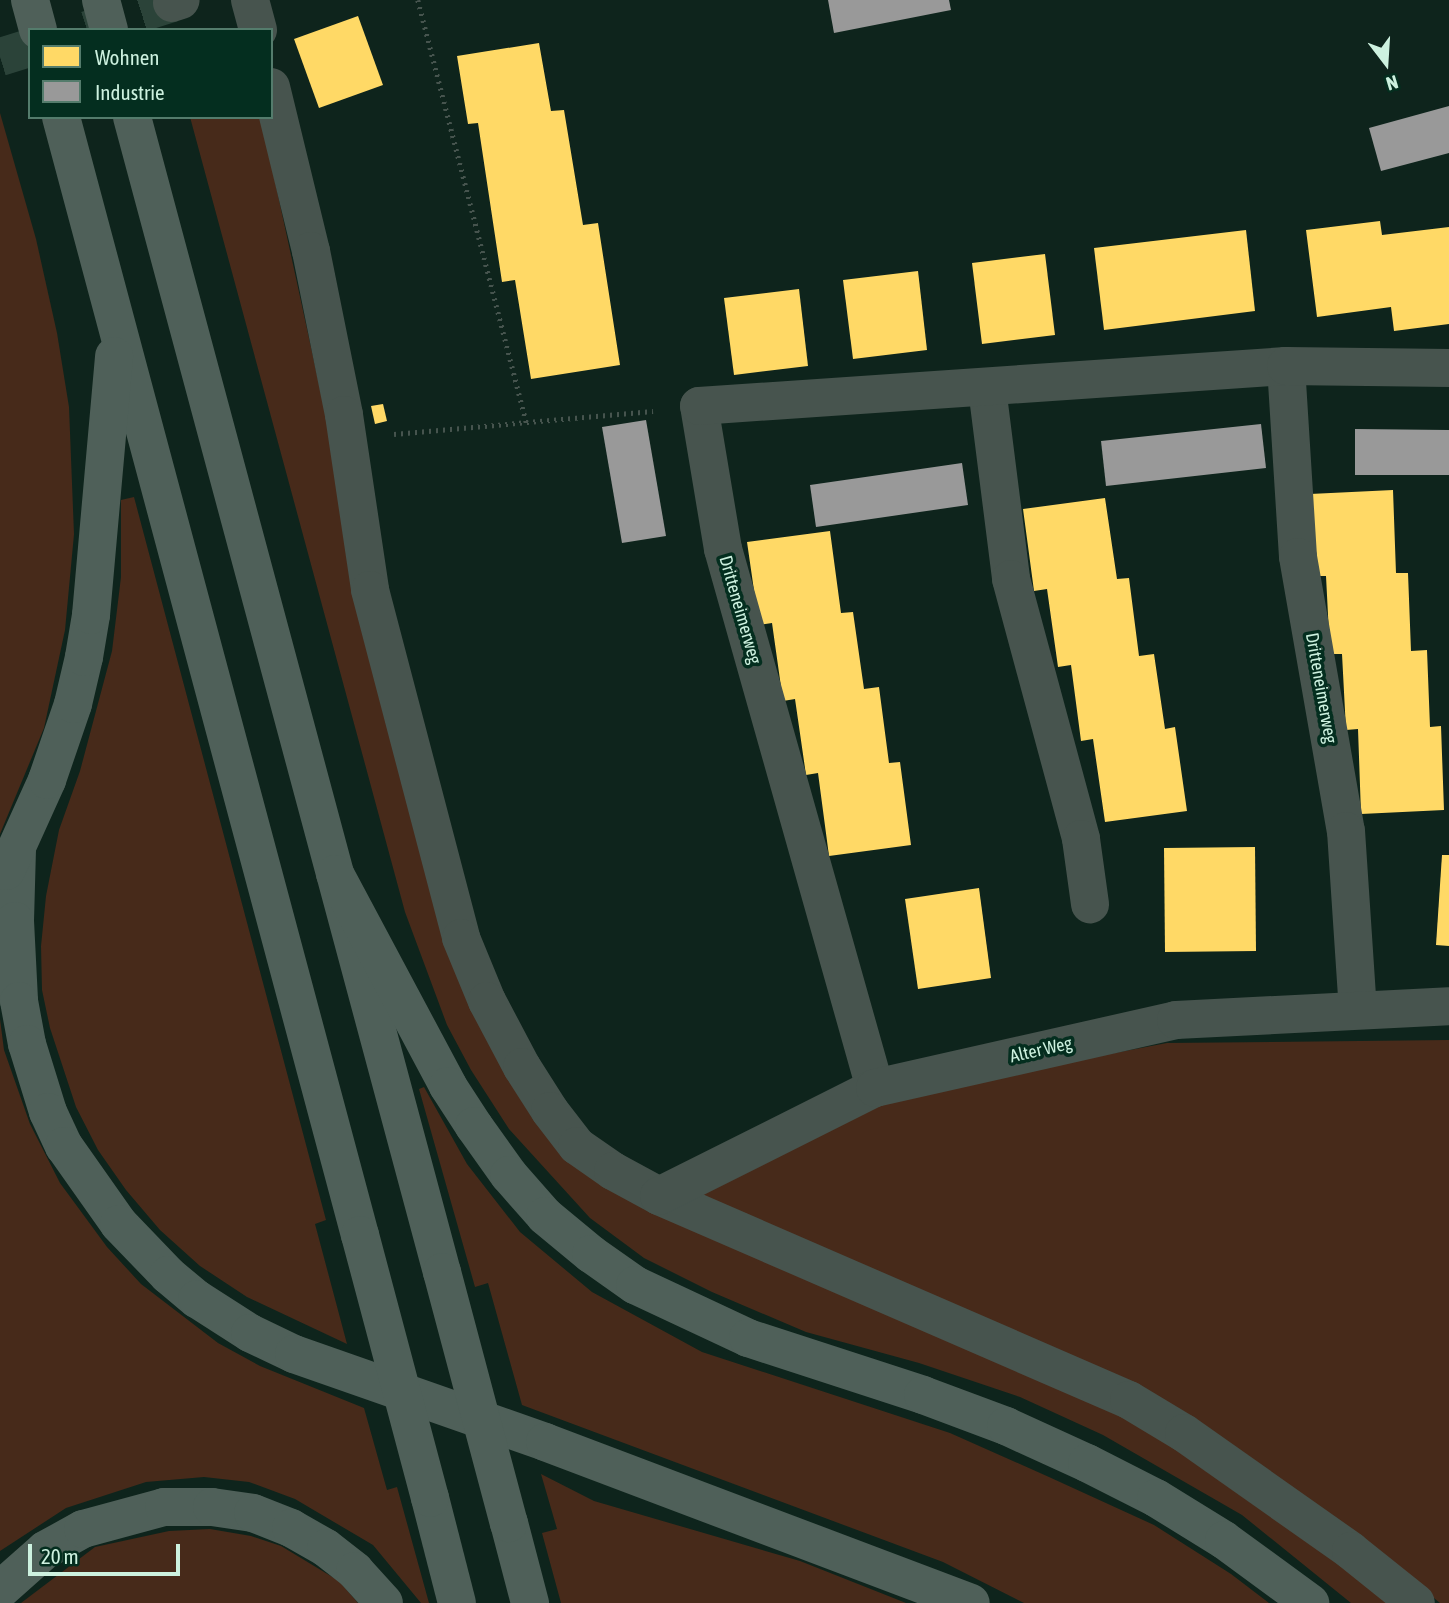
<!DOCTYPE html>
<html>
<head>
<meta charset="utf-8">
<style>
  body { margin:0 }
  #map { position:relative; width:1449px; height:1603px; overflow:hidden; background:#0e241c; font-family:"Asap Condensed",sans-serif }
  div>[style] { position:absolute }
  .green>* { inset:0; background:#472a1a }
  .homes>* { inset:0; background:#ffd966 }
  .industry>* { inset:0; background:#999 }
  .minor-tunnel>* { height:38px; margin-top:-19px; transform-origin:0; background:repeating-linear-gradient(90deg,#2b4339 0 38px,transparent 0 57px) }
  .path>* { height:4.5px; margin-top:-2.25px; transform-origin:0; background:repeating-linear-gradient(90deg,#46544e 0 2px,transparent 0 7px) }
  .minor>* { height:38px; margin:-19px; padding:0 19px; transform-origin:19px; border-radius:19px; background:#47544e }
  .highway>* { height:38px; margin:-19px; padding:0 19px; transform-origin:19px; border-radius:19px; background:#4f6059 }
  .highway-bridge>* { height:38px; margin:-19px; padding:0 19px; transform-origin:19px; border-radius:19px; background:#4f6059 }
  span { translate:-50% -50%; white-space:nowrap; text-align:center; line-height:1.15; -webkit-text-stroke:7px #042e1f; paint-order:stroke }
  .street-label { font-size:18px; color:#cdf1df }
  .legend { position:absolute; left:28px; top:28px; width:245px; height:91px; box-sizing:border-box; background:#042e1f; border:2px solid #547c6c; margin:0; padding:9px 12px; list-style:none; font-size:21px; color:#cdf1df }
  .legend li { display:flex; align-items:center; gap:14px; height:35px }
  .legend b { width:35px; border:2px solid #547c6c }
  .north { position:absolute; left:1351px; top:28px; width:70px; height:70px; -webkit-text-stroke:5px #042e1f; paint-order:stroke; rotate:163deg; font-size:19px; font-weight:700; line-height:28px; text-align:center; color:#cdf1df }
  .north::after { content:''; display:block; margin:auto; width:24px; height:32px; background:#cdf1df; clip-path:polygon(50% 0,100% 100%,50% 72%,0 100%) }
  .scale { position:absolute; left:28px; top:1544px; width:152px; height:32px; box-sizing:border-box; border:4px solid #cdf1df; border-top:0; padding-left:9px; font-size:21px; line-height:24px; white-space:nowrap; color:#cdf1df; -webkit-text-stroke:5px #042e1f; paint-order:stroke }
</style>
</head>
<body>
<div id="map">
  <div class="green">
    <i style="clip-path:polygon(0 113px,36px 239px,57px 333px,69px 407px,74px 534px,65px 630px,44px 728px,0 834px)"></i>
    <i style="clip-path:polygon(190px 117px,261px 117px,337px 467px,356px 608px,545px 1128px,1129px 1414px,1255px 1497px,1390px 1603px,1351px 1603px,1242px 1515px,1103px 1435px,1020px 1397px,919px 1363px,806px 1332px,712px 1292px,644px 1258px,590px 1218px,509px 1129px,471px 1070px,447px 1025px,405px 912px)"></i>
    <i style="clip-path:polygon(134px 497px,326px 1220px,315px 1224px,347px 1344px,247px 1297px,200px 1266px,160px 1230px,126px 1190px,98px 1150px,76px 1107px,50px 1028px,42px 990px,41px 946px,46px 896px,59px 830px,80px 771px,112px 651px,121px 577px,121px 500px)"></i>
    <i style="clip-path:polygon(0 1019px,4px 1050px,30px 1124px,60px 1183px,107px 1247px,141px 1284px,218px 1343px,260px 1366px,364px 1408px,387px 1490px,397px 1487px,429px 1603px,421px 1603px,373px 1545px,295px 1499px,249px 1482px,204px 1477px,146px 1482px,66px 1508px,0 1551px)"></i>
    <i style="clip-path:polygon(1449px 1040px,1449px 1603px,1440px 1603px,1379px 1553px,1195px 1419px,696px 1195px,898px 1094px,1167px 1043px)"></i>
    <i style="clip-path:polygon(424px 1087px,467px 1164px,520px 1232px,592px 1292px,702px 1352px,950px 1433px,1049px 1477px,1154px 1525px,1231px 1574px,1269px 1603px,1024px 1603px,943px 1562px,522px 1405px,488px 1283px,475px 1287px,419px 1089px)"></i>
    <i style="clip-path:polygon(541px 1474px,594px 1501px,800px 1561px,906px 1603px,561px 1603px,542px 1533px,557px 1529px)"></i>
    <i style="clip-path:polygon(210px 1529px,251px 1536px,281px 1546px,339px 1581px,358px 1603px,21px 1603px,95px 1547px,169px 1531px)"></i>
  </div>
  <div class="homes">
    <i style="clip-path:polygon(358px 16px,383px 85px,319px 108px,294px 39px)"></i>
    <i style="clip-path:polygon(539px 43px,551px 111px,564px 110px,583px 225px,598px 223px,620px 365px,531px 379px,515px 280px,502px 282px,478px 123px,468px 124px,457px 56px)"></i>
    <i style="clip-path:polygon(1380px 221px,1382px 235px,1449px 227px,1449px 324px,1394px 331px,1391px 307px,1317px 317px,1306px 230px)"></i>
    <i style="clip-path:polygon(1246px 230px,1255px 311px,1104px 330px,1094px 248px)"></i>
    <i style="clip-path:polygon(1045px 254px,1055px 335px,982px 344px,972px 263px)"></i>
    <i style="clip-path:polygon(918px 271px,927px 350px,853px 359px,843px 280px)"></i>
    <i style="clip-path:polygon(799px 289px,808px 366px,734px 375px,724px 298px)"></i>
    <i style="clip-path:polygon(383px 404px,387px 421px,375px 424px,371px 406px)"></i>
    <i style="clip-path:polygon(1393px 490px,1396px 573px,1408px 573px,1411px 651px,1427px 650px,1430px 727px,1441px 726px,1444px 810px,1361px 814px,1358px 729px,1346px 730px,1342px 654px,1330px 654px,1326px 576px,1313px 576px,1310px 494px)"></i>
    <i style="clip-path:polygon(1105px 498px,1117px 579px,1129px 578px,1139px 656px,1154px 654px,1165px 729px,1175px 727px,1187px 811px,1105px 822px,1093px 739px,1081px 741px,1071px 665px,1058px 667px,1047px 589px,1034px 591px,1023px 509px)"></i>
    <i style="clip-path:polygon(830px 531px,841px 613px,853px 612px,864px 689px,879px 687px,889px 763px,900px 762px,911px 845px,829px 856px,818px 773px,806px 775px,795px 699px,783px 701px,772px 623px,759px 625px,747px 542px)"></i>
    <i style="clip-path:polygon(1255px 847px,1256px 951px,1165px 952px,1164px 848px)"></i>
    <i style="clip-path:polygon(1442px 855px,1449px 855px,1449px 946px,1436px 945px)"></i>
    <i style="clip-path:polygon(979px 888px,991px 978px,918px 989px,905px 899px)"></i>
  </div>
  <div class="industry">
    <i style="clip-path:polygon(828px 0,949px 0,951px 10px,834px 33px)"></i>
    <i style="clip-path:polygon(1449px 106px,1449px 153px,1381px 171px,1369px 128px)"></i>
    <i style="clip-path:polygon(646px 420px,666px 536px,622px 543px,602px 427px)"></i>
    <i style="clip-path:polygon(1261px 424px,1266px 468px,1106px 486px,1101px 441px)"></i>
    <i style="clip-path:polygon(1355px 429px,1449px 430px,1449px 475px,1355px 475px)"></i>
    <i style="clip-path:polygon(962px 463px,968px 505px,816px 527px,810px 485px)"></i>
  </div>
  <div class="minor-tunnel">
    <i style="left:87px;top:30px;width:89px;rotate:-17.6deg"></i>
    <i style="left:0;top:57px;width:31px;rotate:-17deg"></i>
  </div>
  <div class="path">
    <i style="left:418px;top:0;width:437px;rotate:75.6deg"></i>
    <i style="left:394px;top:434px;width:260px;rotate:-5.1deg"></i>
  </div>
  <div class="minor">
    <i style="left:250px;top:0;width:31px;rotate:75deg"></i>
    <i style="left:172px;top:3px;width:9px;rotate:-18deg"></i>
    <i style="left:271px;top:87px;width:169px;rotate:76.3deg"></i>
    <i style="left:311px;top:251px;width:167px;rotate:78.6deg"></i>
    <i style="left:344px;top:415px;width:177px;rotate:81.5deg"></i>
    <i style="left:370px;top:590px;width:360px;rotate:75.3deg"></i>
    <i style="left:461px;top:938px;width:68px;rotate:67.6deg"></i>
    <i style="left:487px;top:1001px;width:75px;rotate:62.1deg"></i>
    <i style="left:522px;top:1067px;width:52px;rotate:57.5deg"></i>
    <i style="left:550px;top:1111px;width:44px;rotate:52.4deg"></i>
    <i style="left:577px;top:1146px;width:44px;rotate:34.8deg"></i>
    <i style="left:613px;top:1171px;width:52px;rotate:28.5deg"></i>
    <i style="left:659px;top:1196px;width:512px;rotate:23.46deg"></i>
    <i style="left:1129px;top:1400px;width:64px;rotate:31deg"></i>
    <i style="left:1184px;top:1433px;width:204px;rotate:35.2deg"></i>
    <i style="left:1351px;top:1551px;width:83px;rotate:38.7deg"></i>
    <i style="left:1286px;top:366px;width:191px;rotate:86.4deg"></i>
    <i style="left:1298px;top:557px;width:278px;rotate:80.1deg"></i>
    <i style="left:1346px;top:831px;width:179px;rotate:86.2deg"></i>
    <i style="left:987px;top:388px;width:193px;rotate:82.8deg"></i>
    <i style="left:1011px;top:579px;width:269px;rotate:74.9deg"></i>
    <i style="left:1081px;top:839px;width:66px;rotate:82.1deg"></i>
    <i style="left:875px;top:1088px;width:560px;rotate:-105.75deg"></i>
    <i style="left:723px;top:549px;width:145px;rotate:-99.5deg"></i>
    <i style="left:699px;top:406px;width:588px;rotate:-3.9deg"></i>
    <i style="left:1286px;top:366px;width:163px;rotate:0.7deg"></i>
    <i style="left:659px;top:1196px;width:241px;rotate:-26.6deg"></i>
    <i style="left:875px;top:1088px;width:309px;rotate:-12.7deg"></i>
    <i style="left:1176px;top:1020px;width:273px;rotate:-2.9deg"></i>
  </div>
  <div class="highway">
    <i style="left:30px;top:0;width:31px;rotate:75deg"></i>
    <i style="left:61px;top:117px;width:1157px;rotate:75.03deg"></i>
    <i style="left:132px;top:117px;width:1196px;rotate:74.98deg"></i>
    <i style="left:17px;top:849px;width:72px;rotate:91.6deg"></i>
    <i style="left:15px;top:921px;width:80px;rotate:87.1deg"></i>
    <i style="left:19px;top:1001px;width:44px;rotate:79.5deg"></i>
    <i style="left:27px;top:1044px;width:71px;rotate:72.8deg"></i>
    <i style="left:48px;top:1112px;width:38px;rotate:65deg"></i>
    <i style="left:64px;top:1146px;width:95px;rotate:54.8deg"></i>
    <i style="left:119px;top:1224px;width:71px;rotate:46.1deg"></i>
    <i style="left:168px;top:1275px;width:38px;rotate:40deg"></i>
    <i style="left:197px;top:1299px;width:63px;rotate:32.7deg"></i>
    <i style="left:250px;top:1333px;width:49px;rotate:25.5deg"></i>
    <i style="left:294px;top:1354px;width:266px;rotate:19.3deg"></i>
    <i style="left:545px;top:1442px;width:455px;rotate:20.7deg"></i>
    <i style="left:6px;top:871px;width:100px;rotate:-65.7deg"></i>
    <i style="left:47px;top:780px;width:80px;rotate:-71.1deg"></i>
    <i style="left:73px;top:704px;width:48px;rotate:-76.8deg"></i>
    <i style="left:84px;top:657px;width:43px;rotate:-80.5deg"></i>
    <i style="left:91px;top:615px;width:260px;rotate:-84.9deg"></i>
    <i style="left:335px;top:874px;width:240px;rotate:61.9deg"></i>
    <i style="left:448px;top:1086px;width:48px;rotate:57deg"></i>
    <i style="left:474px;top:1126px;width:60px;rotate:54.5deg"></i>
    <i style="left:509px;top:1175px;width:55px;rotate:48.7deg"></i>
    <i style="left:545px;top:1216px;width:60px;rotate:39.6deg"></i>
    <i style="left:591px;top:1254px;width:54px;rotate:35.2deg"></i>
    <i style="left:635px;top:1285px;width:125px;rotate:25.1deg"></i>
    <i style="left:748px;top:1338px;width:184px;rotate:18deg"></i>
    <i style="left:923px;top:1395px;width:89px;rotate:20.5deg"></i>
    <i style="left:1006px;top:1426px;width:89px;rotate:24.6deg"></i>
    <i style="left:1087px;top:1463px;width:77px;rotate:26.9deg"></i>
    <i style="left:1156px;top:1498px;width:80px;rotate:31.7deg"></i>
    <i style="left:1224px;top:1540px;width:107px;rotate:36.2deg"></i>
    <i style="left:430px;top:1498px;width:108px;rotate:75.6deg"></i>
    <i style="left:509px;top:1523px;width:83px;rotate:75.3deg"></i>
    <i style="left:0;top:1590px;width:60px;rotate:-41.6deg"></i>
    <i style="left:45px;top:1550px;width:43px;rotate:-28.9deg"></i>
    <i style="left:83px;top:1529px;width:84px;rotate:-15.2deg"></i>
    <i style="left:164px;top:1507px;width:48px"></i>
    <i style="left:212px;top:1507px;width:41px;rotate:8.3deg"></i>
    <i style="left:253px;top:1513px;width:41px;rotate:21.5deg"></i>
    <i style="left:291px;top:1528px;width:40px;rotate:29.7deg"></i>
    <i style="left:326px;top:1548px;width:37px;rotate:38deg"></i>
    <i style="left:355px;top:1571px;width:43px;rotate:47.8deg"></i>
  </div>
  <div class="highway-bridge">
    <i style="left:101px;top:0;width:31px;rotate:75deg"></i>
    <i style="left:360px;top:1235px;width:272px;rotate:75.1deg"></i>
    <i style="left:442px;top:1272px;width:260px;rotate:75.1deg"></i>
  </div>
  <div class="street-label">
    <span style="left:740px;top:610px;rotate:74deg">Dritteneimerweg</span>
    <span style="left:1321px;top:688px;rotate:80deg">Dritteneimerweg</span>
    <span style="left:1041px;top:1050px;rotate:-13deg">Alter Weg</span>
  </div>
  <ul class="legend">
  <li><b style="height:19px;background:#ffd966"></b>Wohnen</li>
  <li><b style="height:19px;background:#999"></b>Industrie</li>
  </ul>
  <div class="north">N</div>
  <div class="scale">20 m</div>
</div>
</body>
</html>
